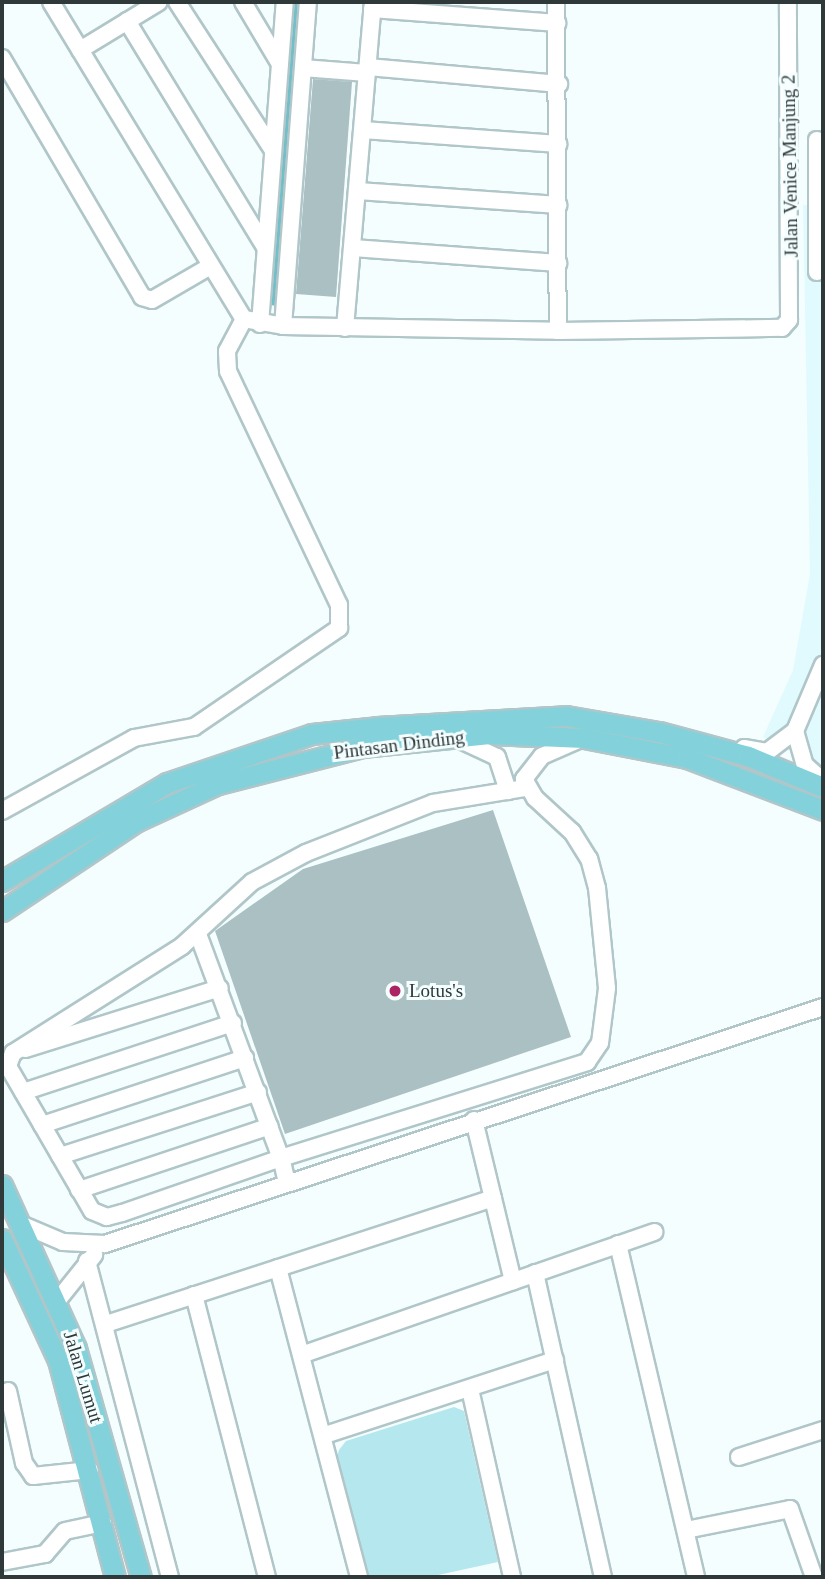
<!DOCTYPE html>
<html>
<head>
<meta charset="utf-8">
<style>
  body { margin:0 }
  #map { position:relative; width:825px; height:1579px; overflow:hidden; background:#f5feff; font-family:Georgia,serif }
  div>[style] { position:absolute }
  .built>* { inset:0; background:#e1fafe }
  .green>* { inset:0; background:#b5e7ee }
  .stream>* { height:4.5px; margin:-2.25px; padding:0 2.25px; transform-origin:2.25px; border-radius:2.25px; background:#72bfc9 }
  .building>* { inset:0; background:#abc0c3 }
  .roads { filter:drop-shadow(2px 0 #b0c6c9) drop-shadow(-2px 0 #b0c6c9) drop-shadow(0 2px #b0c6c9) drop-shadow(0 -2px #b0c6c9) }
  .minor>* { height:16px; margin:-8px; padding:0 8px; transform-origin:8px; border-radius:8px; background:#fff }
  .major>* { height:19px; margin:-9.5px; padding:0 9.5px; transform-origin:9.5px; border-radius:9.5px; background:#83d2db }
  .dots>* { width:19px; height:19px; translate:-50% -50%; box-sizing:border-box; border:4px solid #f5feff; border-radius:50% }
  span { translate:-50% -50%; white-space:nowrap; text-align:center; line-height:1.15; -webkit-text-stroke:6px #f5feff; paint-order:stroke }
  .street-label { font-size:19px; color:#30393a }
  .poi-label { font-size:19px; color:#30393a }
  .left { translate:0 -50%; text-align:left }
  .frame { position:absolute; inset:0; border:4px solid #30393a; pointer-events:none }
</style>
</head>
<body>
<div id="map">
  <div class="built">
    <i style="clip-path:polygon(803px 205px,823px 205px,823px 767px,763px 737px,793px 670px,810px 574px)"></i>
  </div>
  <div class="green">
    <i style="clip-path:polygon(454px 1407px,464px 1411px,498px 1562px,429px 1577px,365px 1577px,336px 1459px,339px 1450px,346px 1441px)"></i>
  </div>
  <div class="stream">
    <i style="left:273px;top:303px;width:302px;rotate:-85.6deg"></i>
  </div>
  <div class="building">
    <i style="clip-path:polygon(313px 79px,352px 82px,336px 297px,296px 294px)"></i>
    <i style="clip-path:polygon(493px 810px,571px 1037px,285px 1134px,215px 931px,303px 869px)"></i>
  </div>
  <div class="roads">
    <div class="minor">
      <i style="left:51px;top:2px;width:371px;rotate:58.7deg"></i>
      <i style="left:244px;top:319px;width:40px;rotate:10deg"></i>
      <i style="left:283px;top:326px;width:275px;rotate:1deg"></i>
      <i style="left:558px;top:331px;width:224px;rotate:-0.8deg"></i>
      <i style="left:782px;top:328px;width:11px;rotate:-49deg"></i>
      <i style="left:789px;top:320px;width:318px;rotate:-90.2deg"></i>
      <i style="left:177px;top:2px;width:175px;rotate:57.1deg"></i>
      <i style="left:243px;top:2px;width:72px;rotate:59.2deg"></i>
      <i style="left:556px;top:2px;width:329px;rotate:89.7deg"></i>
      <i style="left:372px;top:9px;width:186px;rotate:4.3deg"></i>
      <i style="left:127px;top:21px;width:265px;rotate:58.6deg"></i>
      <i style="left:80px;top:50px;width:92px;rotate:-31.3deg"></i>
      <i style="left:2px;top:58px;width:277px;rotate:59.6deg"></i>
      <i style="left:142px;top:297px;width:10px;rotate:17deg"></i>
      <i style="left:152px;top:300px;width:66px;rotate:-30.1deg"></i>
      <i style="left:368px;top:67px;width:192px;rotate:5.1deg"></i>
      <i style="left:303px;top:68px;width:64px;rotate:4.5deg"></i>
      <i style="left:363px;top:130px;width:196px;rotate:4.1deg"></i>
      <i style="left:358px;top:191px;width:201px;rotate:4deg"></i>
      <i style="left:353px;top:248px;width:206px;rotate:4.2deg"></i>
      <i style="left:817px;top:272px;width:132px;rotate:-90deg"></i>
      <i style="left:260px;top:324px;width:323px;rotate:-85.6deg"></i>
      <i style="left:283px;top:326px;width:325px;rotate:-85.6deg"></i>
      <i style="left:345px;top:328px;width:327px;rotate:-85.1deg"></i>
      <i style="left:795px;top:731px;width:35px;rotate:74deg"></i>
      <i style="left:805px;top:765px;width:24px;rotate:42deg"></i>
      <i style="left:456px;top:738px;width:45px;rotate:24.9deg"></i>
      <i style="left:497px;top:757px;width:36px;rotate:72deg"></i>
      <i style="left:744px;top:748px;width:23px;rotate:10deg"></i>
      <i style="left:767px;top:752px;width:35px;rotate:-37deg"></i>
      <i style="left:795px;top:731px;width:72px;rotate:-67deg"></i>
      <i style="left:2px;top:811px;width:151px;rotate:-28.9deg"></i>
      <i style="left:134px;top:738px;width:61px;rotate:-10.4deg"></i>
      <i style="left:194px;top:727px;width:176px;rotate:-34.3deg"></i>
      <i style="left:339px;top:628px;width:23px;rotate:-90deg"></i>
      <i style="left:339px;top:605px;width:259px;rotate:-115.4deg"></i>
      <i style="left:228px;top:371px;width:20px;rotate:-93deg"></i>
      <i style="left:227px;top:351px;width:36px;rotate:-62deg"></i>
      <i style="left:198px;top:934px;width:239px;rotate:69.7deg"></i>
      <i style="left:281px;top:1158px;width:321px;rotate:-17.4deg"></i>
      <i style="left:587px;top:1062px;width:23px;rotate:-56deg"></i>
      <i style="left:600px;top:1043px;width:55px;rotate:-82.7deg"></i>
      <i style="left:607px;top:988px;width:100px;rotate:-95.7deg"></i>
      <i style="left:597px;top:888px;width:30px;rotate:-105deg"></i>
      <i style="left:589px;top:859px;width:32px;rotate:-122deg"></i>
      <i style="left:572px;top:832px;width:50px;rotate:-137.4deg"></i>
      <i style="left:535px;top:798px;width:22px;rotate:-120deg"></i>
      <i style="left:524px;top:779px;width:29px;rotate:-52deg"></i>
      <i style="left:542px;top:756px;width:43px;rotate:-23.6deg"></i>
      <i style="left:25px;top:1049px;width:204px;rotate:-17.4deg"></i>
      <i style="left:23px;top:1092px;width:221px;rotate:-18.2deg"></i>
      <i style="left:474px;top:1120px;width:166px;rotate:76.4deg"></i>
      <i style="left:42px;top:1125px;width:214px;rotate:-18.3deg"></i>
      <i style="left:60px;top:1156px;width:208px;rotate:-17.9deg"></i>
      <i style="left:287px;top:1183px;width:26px;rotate:-103deg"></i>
      <i style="left:281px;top:1158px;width:168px;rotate:160.9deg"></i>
      <i style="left:122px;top:1213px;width:16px;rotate:165deg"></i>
      <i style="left:107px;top:1217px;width:16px;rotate:-158deg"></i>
      <i style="left:92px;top:1211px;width:168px;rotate:-120.1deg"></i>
      <i style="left:8px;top:1066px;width:14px;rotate:-69deg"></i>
      <i style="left:13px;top:1053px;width:200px;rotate:-32.3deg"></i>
      <i style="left:182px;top:946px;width:95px;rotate:-42.4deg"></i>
      <i style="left:252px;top:882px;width:61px;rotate:-28.2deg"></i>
      <i style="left:306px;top:853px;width:136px;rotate:-21.5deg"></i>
      <i style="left:433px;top:803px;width:94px;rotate:-9.2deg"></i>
      <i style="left:79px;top:1190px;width:201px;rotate:-18.5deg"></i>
      <i style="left:23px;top:1225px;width:43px;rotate:23deg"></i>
      <i style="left:63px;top:1242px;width:42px;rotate:2.7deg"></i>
      <i style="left:105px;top:1244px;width:756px;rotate:-18.27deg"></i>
      <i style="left:618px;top:1244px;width:342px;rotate:76.8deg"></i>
      <i style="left:87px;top:1261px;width:327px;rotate:75.3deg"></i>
      <i style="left:278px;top:1268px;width:319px;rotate:75.3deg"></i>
      <i style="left:535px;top:1273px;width:312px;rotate:77.4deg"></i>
      <i style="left:194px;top:1295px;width:291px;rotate:75.5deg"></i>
      <i style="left:58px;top:1300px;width:58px;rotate:-51.3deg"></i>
      <i style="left:106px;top:1324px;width:407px;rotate:-18deg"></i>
      <i style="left:304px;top:1354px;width:371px;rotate:-19.2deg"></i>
      <i style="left:470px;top:1389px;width:193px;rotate:77.4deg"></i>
      <i style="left:8px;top:1391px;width:74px;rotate:77.5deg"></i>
      <i style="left:24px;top:1463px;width:16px;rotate:55deg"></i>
      <i style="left:33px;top:1476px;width:57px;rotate:-6deg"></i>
      <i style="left:325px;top:1435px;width:242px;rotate:-18.1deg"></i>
      <i style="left:739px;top:1457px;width:88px;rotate:-17.8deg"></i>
      <i style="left:686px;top:1530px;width:106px;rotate:-11.4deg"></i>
      <i style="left:790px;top:1509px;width:72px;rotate:70.6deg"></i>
      <i style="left:2px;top:1562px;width:44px;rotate:-10.5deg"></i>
      <i style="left:45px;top:1554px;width:30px;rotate:-49deg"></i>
      <i style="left:65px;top:1531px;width:39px;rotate:-12deg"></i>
    </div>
    <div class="major">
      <i style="left:2px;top:881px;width:192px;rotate:-30.7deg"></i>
      <i style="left:167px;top:783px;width:153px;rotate:-18.7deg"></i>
      <i style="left:312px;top:734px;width:65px;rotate:-6.1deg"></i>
      <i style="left:377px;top:727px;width:189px;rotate:-3.3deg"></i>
      <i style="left:566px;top:716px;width:94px;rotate:9.8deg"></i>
      <i style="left:659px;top:732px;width:92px;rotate:15.1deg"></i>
      <i style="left:748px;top:756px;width:81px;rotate:22.5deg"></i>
      <i style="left:2px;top:911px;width:162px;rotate:-33.7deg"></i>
      <i style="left:137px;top:821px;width:89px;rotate:-24.6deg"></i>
      <i style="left:218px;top:784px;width:149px;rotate:-14.4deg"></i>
      <i style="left:362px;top:747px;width:128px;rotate:-5.8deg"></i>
      <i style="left:489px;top:734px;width:95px;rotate:2.4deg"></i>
      <i style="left:584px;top:738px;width:105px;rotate:11deg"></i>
      <i style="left:687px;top:758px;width:146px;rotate:20.9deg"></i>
      <i style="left:2px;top:1185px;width:179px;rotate:65.6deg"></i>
      <i style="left:76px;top:1348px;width:238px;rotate:74.2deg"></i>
      <i style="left:2px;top:1239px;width:133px;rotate:65.2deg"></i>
      <i style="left:58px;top:1360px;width:224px;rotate:75.3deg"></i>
    </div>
  </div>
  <div class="dots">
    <i style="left:395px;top:991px;background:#ac2366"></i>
  </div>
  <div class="street-label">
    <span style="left:790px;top:166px;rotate:-91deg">Jalan Venice Manjung 2</span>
    <span style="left:399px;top:745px;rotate:-7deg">Pintasan Dinding</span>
    <span style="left:83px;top:1377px;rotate:73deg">Jalan Lumut</span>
  </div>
  <div class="poi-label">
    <span class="left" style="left:409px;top:991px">Lotus's</span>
  </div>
  <div class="frame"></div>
</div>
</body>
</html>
